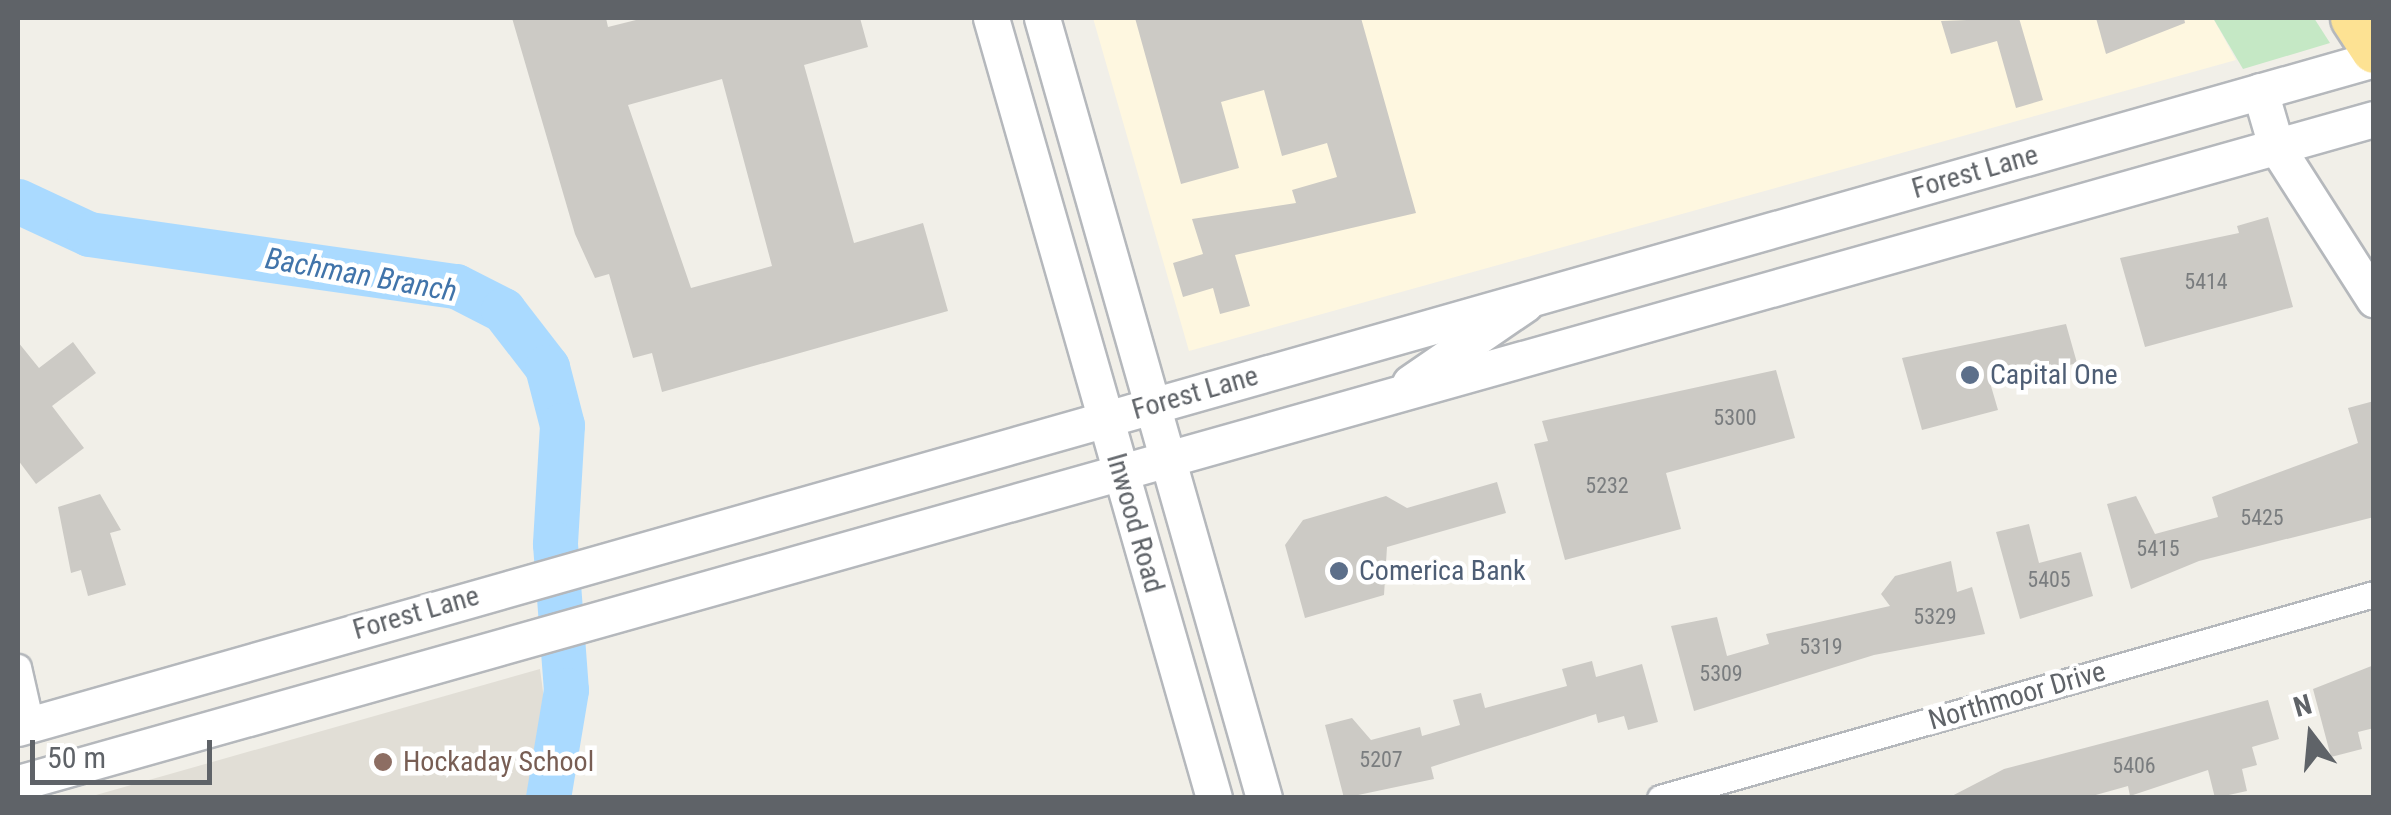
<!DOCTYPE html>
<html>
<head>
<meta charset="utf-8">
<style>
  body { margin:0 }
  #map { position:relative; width:2391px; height:815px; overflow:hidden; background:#f1efe8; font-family:"Roboto Condensed",sans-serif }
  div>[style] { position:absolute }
  .commercial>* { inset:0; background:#fef7e0 }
  .education>* { inset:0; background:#e1ded6 }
  .green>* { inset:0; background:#c5e8c5 }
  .river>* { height:45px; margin:-22.5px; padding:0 22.5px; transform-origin:22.5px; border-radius:22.5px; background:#aadaff }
  .building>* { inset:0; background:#cccac5 }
  .roads { filter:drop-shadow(2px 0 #b5b8bc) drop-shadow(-2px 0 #b5b8bc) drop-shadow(0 2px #b5b8bc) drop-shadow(0 -2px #b5b8bc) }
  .street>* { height:25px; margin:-12.5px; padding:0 12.5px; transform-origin:12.5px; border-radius:12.5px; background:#fff }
  .secondary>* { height:35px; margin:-17.5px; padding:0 17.5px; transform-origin:17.5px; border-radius:17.5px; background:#fff }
  .highway>* { height:45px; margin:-22.5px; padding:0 22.5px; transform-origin:22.5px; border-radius:22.5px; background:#fde293 }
  .dots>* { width:28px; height:28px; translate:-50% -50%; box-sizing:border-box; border:5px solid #fff; border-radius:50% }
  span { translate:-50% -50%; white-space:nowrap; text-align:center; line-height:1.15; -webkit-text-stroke:9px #fff; paint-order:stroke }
  .number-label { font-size:22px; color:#7a7d7f }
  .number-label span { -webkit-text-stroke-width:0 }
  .street-label { font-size:28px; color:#5f6368 }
  .service-label { font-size:28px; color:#4e5e75 }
  .left { translate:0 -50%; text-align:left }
  .education-label { font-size:28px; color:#785e54 }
  .water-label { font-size:30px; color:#4174aa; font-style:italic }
  .frame { position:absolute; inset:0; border:20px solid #5f6368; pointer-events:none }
  .north { position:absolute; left:2261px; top:685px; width:100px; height:100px; -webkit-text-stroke:8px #fff; paint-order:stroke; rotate:344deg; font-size:28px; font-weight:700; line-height:40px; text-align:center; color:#5f6368 }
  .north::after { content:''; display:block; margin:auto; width:35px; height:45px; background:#5f6368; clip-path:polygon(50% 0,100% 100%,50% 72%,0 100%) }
  .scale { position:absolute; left:30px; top:740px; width:182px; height:45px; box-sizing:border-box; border:5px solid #5f6368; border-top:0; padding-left:12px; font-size:30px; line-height:35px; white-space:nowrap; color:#5f6368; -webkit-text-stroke:8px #fff; paint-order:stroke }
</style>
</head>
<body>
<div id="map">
  <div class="commercial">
    <i style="clip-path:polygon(1093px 18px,2213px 18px,2236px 60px,1189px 351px)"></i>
  </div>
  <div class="education">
    <i style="clip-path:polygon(540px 669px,557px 797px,89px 797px)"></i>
  </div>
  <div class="green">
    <i style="clip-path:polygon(2213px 18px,2314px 18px,2330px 43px,2243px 69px)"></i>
  </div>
  <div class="river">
    <i style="left:18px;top:201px;width:78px;rotate:24.9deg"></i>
    <i style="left:89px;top:234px;width:371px;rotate:8.1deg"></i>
    <i style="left:456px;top:286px;width:53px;rotate:27.1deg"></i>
    <i style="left:503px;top:310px;width:72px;rotate:52.3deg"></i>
    <i style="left:547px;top:367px;width:60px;rotate:75.5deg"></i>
    <i style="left:562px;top:425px;width:119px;rotate:93.4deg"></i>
    <i style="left:555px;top:544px;width:146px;rotate:85.7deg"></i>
    <i style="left:566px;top:690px;width:109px;rotate:99.5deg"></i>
  </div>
  <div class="building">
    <i style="clip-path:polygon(evenodd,512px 18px,606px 18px,608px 27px,644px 18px,860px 18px,868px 47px,804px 65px,854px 243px,923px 223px,948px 311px,662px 392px,652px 353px,633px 358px,609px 274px,595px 278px,575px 234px,512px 18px,722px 79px,772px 266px,691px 288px,628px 105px,722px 79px)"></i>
    <i style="clip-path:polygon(1135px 18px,1361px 18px,1416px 213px,1235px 255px,1250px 306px,1220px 314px,1213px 288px,1183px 297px,1173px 263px,1203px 254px,1192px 219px,1296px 203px,1292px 190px,1337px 177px,1327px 143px,1282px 156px,1264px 90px,1221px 102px,1239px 168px,1181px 184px)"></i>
    <i style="clip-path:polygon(2019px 18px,2043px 100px,2016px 108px,1997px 41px,1951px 54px,1941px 21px)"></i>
    <i style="clip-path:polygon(2096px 18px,2184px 18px,2185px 23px,2106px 54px)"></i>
    <i style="clip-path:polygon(2268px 217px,2293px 307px,2145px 347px,2120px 258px,2239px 233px,2237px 226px)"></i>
    <i style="clip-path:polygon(2066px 324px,2077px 363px,1991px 386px,1998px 410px,1922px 430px,1902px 358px)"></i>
    <i style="clip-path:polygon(18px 342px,39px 368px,73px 342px,96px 373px,52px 406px,84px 448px,36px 484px,18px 460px)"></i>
    <i style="clip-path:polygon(1776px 370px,1795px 438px,1666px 473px,1681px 529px,1565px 560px,1534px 444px,1548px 441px,1542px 421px)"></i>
    <i style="clip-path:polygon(2374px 401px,2374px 517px,2199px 561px,2131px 589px,2107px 504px,2136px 496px,2155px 534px,2218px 517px,2212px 497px,2358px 443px,2348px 408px)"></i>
    <i style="clip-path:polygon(1497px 482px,1506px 513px,1387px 547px,1384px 595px,1305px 618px,1285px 545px,1303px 520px,1386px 496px,1407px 508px)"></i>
    <i style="clip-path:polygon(100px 494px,121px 530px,110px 533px,126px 585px,88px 596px,81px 570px,71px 573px,58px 507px)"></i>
    <i style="clip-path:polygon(2029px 524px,2039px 563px,2081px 552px,2093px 596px,2020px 619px,1996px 532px)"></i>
    <i style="clip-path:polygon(1951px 561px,1957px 592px,1972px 587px,1985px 634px,1874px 655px,1694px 711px,1671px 626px,1717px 617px,1727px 656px,1769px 644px,1766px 634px,1890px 606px,1881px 594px,1895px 576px)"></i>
    <i style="clip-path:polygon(1592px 661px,1596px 677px,1642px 664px,1658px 722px,1628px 730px,1624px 716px,1598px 723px,1596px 714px,1431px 767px,1434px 779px,1344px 798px,1325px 725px,1352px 718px,1371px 740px,1420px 727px,1422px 736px,1460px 725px,1453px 700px,1481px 693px,1485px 708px,1567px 686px,1562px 669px)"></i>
    <i style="clip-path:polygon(2374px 665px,2374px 728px,2358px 732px,2362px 749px,2331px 757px,2313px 689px)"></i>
    <i style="clip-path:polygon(2268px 700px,2279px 739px,2252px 747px,2257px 765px,2242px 769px,2247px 791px,2215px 798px,2208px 770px,2130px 796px,2128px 786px,2085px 798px,1948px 798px,2004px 769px)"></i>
  </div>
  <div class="roads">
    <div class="street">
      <i style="left:18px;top:667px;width:58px;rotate:77.2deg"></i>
      <i style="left:1660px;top:798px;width:743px;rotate:-15.95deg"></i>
    </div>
    <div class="secondary">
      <i style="left:991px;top:18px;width:811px;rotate:74.04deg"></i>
      <i style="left:1042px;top:18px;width:811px;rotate:74.11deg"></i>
      <i style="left:2260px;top:91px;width:57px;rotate:73.8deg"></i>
      <i style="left:2276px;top:146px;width:182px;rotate:57.4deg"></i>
      <i style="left:1410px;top:383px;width:140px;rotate:-34.5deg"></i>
      <i style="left:18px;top:728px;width:2449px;rotate:-15.85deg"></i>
      <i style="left:18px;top:783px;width:2448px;rotate:-15.74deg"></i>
    </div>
    <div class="highway">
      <i style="left:2353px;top:18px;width:38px;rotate:57deg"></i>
    </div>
  </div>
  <div class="dots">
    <i style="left:1970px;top:375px;background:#5c6f8a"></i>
    <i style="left:1339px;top:571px;background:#5c6f8a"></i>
    <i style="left:383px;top:762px;background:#8d6e63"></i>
  </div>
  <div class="number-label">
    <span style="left:2206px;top:282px">5414</span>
    <span style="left:1735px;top:418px">5300</span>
    <span style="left:1607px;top:486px">5232</span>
    <span style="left:2262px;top:518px">5425</span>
    <span style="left:2158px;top:549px">5415</span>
    <span style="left:2049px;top:580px">5405</span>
    <span style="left:1935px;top:617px">5329</span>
    <span style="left:1821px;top:647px">5319</span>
    <span style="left:1721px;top:674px">5309</span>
    <span style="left:1381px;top:760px">5207</span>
    <span style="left:2134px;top:766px">5406</span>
  </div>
  <div class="street-label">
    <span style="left:1975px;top:172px;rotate:-16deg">Forest Lane</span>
    <span style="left:1195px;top:393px;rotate:-16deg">Forest Lane</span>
    <span style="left:1135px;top:523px;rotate:74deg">Inwood Road</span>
    <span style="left:416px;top:613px;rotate:-16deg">Forest Lane</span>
    <span style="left:2017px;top:696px;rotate:-16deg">Northmoor Drive</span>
  </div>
  <div class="service-label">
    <span class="left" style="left:1990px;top:375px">Capital One</span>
    <span class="left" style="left:1359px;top:571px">Comerica Bank</span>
  </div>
  <div class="education-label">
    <span class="left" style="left:403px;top:762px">Hockaday School</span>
  </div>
  <div class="water-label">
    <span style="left:361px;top:275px;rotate:10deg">Bachman Branch</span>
  </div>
  <div class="frame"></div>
  <div class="north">N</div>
  <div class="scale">50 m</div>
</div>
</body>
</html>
